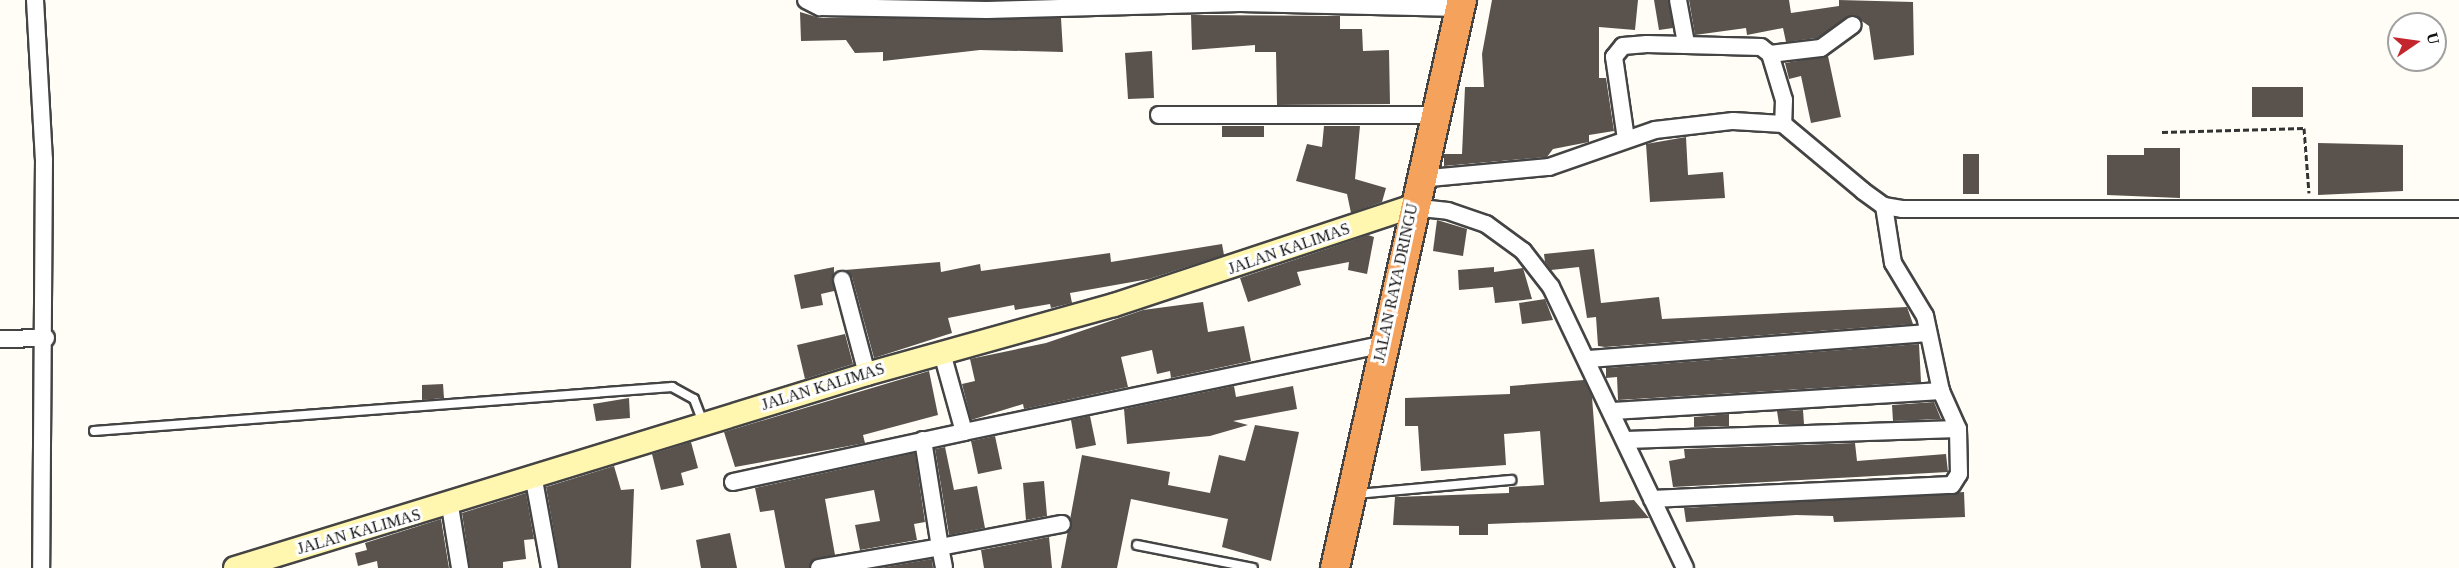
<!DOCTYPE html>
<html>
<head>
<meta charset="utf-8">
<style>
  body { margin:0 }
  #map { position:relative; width:2459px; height:568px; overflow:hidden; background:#fffdf5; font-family:Georgia,serif }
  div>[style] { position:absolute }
  .building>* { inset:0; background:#5a524d }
  .path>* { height:3px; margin-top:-1.5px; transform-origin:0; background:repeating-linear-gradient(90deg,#333 0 6px,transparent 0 9px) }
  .roads { filter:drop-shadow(2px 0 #444) drop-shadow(-2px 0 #444) drop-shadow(0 2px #444) drop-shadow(0 -2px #444) }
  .lane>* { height:8px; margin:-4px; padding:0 4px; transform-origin:4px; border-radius:4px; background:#fff }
  .street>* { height:16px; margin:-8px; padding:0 8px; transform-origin:8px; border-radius:8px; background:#fff }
  .secondary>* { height:22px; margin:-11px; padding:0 11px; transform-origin:11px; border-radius:11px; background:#fff6b0 }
  .highway>* { height:28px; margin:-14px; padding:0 14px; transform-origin:14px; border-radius:14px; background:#f5a25d }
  span { translate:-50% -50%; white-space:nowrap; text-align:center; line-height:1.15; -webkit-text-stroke:6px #fff; paint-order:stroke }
  .street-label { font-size:16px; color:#111 }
  .north { position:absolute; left:2387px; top:12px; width:60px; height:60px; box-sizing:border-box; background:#fff; border:2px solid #a0a0a0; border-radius:50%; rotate:77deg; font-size:16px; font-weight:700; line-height:24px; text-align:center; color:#111 }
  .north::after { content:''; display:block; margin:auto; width:21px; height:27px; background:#c4262e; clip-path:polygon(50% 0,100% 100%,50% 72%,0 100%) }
</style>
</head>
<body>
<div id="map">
  <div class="building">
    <i style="clip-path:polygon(1492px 0,1638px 0,1635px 30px,1599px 27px,1599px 78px,1606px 78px,1614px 131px,1589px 135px,1589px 142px,1553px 149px,1547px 157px,1444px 166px,1444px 154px,1462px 154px,1465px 87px,1484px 87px,1482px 54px)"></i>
    <i style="clip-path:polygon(1654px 0,1668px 0,1673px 28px,1659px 30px)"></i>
    <i style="clip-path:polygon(1689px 0,1789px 0,1791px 13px,1839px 6px,1839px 0,1913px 2px,1914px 55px,1874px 60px,1869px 26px,1853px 15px,1817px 38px,1786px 42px,1783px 28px,1747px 35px,1746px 28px,1695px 35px)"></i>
    <i style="clip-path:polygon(800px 12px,820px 18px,1061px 18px,1063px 52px,980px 50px,883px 61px,883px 52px,855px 53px,846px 40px,801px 41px)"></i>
    <i style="clip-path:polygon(1191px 15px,1340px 16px,1340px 29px,1362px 29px,1363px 51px,1389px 50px,1390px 104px,1277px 105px,1276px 52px,1255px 52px,1255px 45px,1192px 50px)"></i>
    <i style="clip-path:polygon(1152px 51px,1154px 98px,1128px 99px,1125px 53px)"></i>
    <i style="clip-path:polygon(1828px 56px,1841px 117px,1811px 123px,1801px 76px,1789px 79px,1785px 63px)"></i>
    <i style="clip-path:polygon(2252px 87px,2303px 87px,2303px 117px,2252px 117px)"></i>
    <i style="clip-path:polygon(1222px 126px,1264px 126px,1264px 137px,1222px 137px)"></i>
    <i style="clip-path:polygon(1324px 126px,1360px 126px,1355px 179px,1386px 188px,1382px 202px,1351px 213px,1347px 194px,1296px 181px,1307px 144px,1322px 147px)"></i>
    <i style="clip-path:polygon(1686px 137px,1688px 175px,1723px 172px,1725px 198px,1650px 202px,1646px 144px)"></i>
    <i style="clip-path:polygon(2318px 143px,2403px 145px,2403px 191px,2318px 195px)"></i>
    <i style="clip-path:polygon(2144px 148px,2180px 148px,2180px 198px,2107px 195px,2107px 155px,2144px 155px)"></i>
    <i style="clip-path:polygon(1963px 154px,1979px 154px,1979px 194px,1963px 194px)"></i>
    <i style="clip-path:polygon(1437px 220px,1467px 229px,1463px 256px,1433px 251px)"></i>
    <i style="clip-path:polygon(1368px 235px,1374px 237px,1367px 274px,1348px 270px,1349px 262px,1297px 272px,1301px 285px,1248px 302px,1240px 278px)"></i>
    <i style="clip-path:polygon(1222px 244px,1224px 255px,1149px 279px,1070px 293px,1072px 303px,1051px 308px,1050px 304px,1015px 310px,1014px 305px,948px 318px,952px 333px,874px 358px,852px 277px,845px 270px,940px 262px,941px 272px,980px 264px,981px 271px,1110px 253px,1111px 262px)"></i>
    <i style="clip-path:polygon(1594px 249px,1601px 303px,1659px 297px,1662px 319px,1907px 307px,1913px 324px,1605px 347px,1598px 346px,1596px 317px,1587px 318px,1579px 267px,1551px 270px,1545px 262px,1544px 254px)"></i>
    <i style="clip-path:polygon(834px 267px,834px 291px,821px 294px,823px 305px,801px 309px,794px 275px)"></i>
    <i style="clip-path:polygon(1494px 267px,1494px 272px,1523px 268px,1532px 299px,1495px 303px,1493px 287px,1459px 290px,1458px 270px)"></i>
    <i style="clip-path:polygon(1545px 299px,1553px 320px,1522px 324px,1519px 303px)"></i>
    <i style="clip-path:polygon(1203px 302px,1208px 332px,1244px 326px,1251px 361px,1171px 378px,1170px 371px,1157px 374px,1152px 350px,1121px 357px,1128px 387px,1024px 409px,1023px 404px,971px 420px,962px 384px,975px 381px,970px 359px,1046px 343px,1143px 310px)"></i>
    <i style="clip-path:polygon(845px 334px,853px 364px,805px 379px,797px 345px)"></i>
    <i style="clip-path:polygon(1919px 344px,1921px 382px,1618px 400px,1617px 377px,1606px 378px,1606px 368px)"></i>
    <i style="clip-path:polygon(929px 371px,938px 415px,863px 435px,865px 443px,735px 467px,724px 432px)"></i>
    <i style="clip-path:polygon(1584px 380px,1592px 397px,1600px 502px,1634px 500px,1649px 518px,1488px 524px,1488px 535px,1459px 535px,1459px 526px,1393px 525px,1395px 497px,1509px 493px,1509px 487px,1544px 485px,1540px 431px,1504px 434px,1506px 465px,1421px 471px,1418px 426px,1405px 426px,1405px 398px,1510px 394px,1510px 386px)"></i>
    <i style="clip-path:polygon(443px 384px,444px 398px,422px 400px,422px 385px)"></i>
    <i style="clip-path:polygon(1234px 386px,1236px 397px,1293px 386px,1297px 409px,1233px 421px,1248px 425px,1210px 436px,1127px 444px,1124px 409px)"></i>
    <i style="clip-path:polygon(629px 398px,630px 418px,596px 421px,593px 404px)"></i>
    <i style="clip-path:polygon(1934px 402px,1941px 419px,1893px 421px,1892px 405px)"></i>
    <i style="clip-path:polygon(1803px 410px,1804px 424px,1779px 424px,1777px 411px)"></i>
    <i style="clip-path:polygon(1729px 414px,1729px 426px,1694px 427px,1694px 417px)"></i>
    <i style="clip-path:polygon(1090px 416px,1096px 445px,1076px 449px,1071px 420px)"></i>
    <i style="clip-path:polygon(1255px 425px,1299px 432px,1271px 561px,1222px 547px,1228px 519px,1131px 499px,1117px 568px,1061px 568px,1082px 455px,1170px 472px,1168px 485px,1210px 493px,1219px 455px,1245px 461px)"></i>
    <i style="clip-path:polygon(995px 436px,1002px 469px,978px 474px,971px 441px)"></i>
    <i style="clip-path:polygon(691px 442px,698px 468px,681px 473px,684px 485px,661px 490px,652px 454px)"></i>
    <i style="clip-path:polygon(1855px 443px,1857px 461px,1946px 454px,1948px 472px,1673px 487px,1669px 461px,1685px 458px,1684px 449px)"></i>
    <i style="clip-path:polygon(945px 447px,954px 490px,977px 486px,985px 528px,949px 535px,935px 449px)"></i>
    <i style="clip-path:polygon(915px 453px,925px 522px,914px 524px,917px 540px,860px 550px,855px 525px,880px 521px,874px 490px,825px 499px,835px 555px,813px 560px,809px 568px,785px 568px,774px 510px,760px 512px,755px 488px)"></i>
    <i style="clip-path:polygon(614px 466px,621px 490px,634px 489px,631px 568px,560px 568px,546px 487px)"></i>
    <i style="clip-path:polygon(1044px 481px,1047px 516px,1026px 520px,1023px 483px)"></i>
    <i style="clip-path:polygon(1964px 492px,1965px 517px,1834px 522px,1833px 516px,1796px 515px,1686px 522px,1684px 508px)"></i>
    <i style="clip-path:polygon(526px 493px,534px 539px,524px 540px,526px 559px,503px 562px,503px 568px,470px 568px,462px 513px)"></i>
    <i style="clip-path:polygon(441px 519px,449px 568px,378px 568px,377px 561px,358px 566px,355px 553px,367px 550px,365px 543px)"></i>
    <i style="clip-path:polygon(730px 533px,737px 568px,701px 568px,696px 540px)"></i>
    <i style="clip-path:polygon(1049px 537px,1052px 568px,984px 568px,981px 550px)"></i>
    <i style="clip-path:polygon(932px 559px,933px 568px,880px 568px)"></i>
  </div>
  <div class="path">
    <i style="left:2162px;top:132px;width:142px;rotate:-1.6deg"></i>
    <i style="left:2304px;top:128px;width:65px;rotate:85.6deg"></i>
  </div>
  <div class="roads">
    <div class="lane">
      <i style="left:94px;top:431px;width:580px;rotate:-4.35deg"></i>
      <i style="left:672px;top:387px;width:25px;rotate:29deg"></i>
      <i style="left:694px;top:399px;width:26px;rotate:69deg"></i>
      <i style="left:1357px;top:494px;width:155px;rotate:-5.2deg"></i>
      <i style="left:1137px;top:545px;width:118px;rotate:11.2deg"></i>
    </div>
    <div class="street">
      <i style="left:35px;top:0;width:159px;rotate:86.8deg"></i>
      <i style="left:44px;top:159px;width:409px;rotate:90.4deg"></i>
      <i style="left:806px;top:0;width:16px;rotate:27deg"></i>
      <i style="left:820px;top:7px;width:167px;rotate:1deg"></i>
      <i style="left:987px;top:10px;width:253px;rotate:-1.6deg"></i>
      <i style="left:1240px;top:3px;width:220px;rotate:1.3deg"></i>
      <i style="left:1678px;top:0;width:44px;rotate:79.5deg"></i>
      <i style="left:1770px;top:54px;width:51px;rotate:-6.7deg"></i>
      <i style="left:1821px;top:48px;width:39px;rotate:-36deg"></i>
      <i style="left:1159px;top:115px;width:275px"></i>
      <i style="left:1626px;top:139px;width:83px;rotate:-98.3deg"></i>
      <i style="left:1614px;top:57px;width:14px;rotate:-51deg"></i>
      <i style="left:1623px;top:46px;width:24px;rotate:-5deg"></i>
      <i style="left:1647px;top:44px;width:114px;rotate:1.5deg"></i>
      <i style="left:1761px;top:47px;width:11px;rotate:38deg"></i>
      <i style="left:1770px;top:54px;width:48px;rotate:73.1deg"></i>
      <i style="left:1784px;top:100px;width:24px;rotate:92deg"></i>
      <i style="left:1419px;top:179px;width:131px;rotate:-5.3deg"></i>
      <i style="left:1549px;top:167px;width:112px;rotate:-19.2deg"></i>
      <i style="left:1655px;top:130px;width:79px;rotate:-6.6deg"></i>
      <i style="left:1733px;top:121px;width:50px;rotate:3.4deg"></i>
      <i style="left:1783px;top:124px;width:104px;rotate:39.9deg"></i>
      <i style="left:1863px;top:191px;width:26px;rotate:36deg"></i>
      <i style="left:1884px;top:206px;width:18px;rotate:9deg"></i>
      <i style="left:1902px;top:209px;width:557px"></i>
      <i style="left:1411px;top:207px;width:37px;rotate:6deg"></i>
      <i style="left:1448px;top:211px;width:40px;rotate:18.9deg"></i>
      <i style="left:1486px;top:224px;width:46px;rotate:36.1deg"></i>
      <i style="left:1523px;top:251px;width:46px;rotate:52.1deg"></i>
      <i style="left:1551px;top:287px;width:311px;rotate:64.5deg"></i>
      <i style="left:842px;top:280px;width:97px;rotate:75.1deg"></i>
      <i style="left:0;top:339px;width:46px;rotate:-1.2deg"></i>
      <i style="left:942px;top:353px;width:82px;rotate:74.4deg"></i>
      <i style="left:964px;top:432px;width:429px;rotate:-11.8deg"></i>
      <i style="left:1589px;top:359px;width:340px;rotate:-4.4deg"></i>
      <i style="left:1613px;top:411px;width:329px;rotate:-3.5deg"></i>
      <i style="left:1941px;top:391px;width:77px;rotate:-102deg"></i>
      <i style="left:1925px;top:316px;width:62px;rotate:-121.1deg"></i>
      <i style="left:1893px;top:263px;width:58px;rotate:-99deg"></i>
      <i style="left:923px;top:440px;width:108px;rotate:81deg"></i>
      <i style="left:940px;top:547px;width:124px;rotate:-10.7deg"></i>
      <i style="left:1626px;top:440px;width:332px;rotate:-1.9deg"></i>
      <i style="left:534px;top:480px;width:89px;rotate:79.7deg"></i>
      <i style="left:733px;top:482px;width:236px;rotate:-12.2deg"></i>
      <i style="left:1652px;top:499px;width:300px;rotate:-2.7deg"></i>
      <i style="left:1952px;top:485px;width:13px;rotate:-58deg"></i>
      <i style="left:1959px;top:474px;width:45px;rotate:-91.3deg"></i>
      <i style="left:1958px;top:429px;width:42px;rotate:-114.1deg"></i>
      <i style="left:450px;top:506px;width:63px;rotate:80.8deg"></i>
      <i style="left:819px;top:568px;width:123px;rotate:-9.8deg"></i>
      <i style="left:940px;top:547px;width:21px;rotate:79deg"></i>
    </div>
    <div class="secondary">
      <i style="left:235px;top:568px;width:661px;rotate:-17.06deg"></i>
      <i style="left:867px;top:374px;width:256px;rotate:-15.6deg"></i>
      <i style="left:1114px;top:305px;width:313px;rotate:-18.3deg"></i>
    </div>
    <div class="highway">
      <i style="left:1335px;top:568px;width:582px;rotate:-77.4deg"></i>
    </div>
  </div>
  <div class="street-label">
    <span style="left:1289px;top:249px;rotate:-19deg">JALAN KALIMAS</span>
    <span style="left:1396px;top:283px;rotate:-78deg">JALAN RAYA DRINGU</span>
    <span style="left:823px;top:387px;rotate:-17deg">JALAN KALIMAS</span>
    <span style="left:359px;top:532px;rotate:-16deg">JALAN KALIMAS</span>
  </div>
  <div class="north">U</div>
</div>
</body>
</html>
